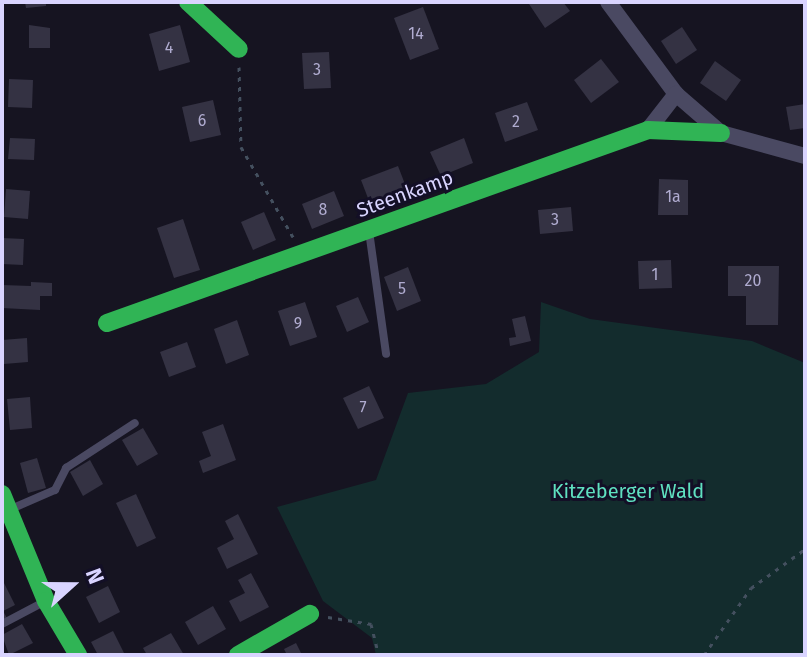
<!DOCTYPE html>
<html>
<head>
<meta charset="utf-8">
<style>
  body { margin:0 }
  #map { position:relative; width:807px; height:657px; overflow:hidden; background:#161421; font-family:"Fira Sans",sans-serif }
  div>[style] { position:absolute }
  .green>* { inset:0; background:#132c2d }
  .building>* { inset:0; background:#343243 }
  .path>* { height:3px; margin-top:-1.5px; transform-origin:0; background:repeating-linear-gradient(90deg,#44505f 0 4px,transparent 0 10px) }
  .lane>* { height:8px; margin:-4px; padding:0 4px; transform-origin:4px; border-radius:4px; background:#4a4962 }
  .street>* { height:16px; margin:-8px; padding:0 8px; transform-origin:8px; border-radius:8px; background:#4a4962 }
  .fast>* { height:18px; margin:-9px; padding:0 9px; transform-origin:9px; border-radius:9px; background:#30b455 }
  span { translate:-50% -50%; white-space:nowrap; text-align:center; line-height:1.15; -webkit-text-stroke:6px #130f26; paint-order:stroke }
  .number-label { font-size:16px; color:#b0acd0 }
  .number-label span { -webkit-text-stroke-width:0 }
  .street-label { font-size:20px; color:#d9d4ff }
  .park-label { font-size:20px; color:#5fe0c0 }
  .frame { position:absolute; inset:0; border:4px solid #d9d4ff; pointer-events:none }
  .north { position:absolute; left:32px; top:545px; width:80px; height:80px; -webkit-text-stroke:6px #130f26; paint-order:stroke; rotate:69deg; font-size:22px; font-weight:700; line-height:32px; text-align:center; color:#d9d4ff }
  .north::after { content:''; display:block; margin:auto; width:28px; height:36px; background:#d9d4ff; clip-path:polygon(50% 0,100% 100%,50% 72%,0 100%) }
</style>
</head>
<body>
<div id="map">
  <div class="green">
    <i style="clip-path:polygon(541px 302px,590px 319px,752px 341px,805px 363px,805px 655px,376px 655px,372px 638px,323px 601px,277px 507px,376px 480px,408px 393px,486px 384px,539px 352px)"></i>
  </div>
  <div class="building">
    <i style="clip-path:polygon(25px 2px,46px 2px,46px 6px,26px 8px)"></i>
    <i style="clip-path:polygon(532px 2px,563px 2px,570px 11px,545px 28px,529px 4px)"></i>
    <i style="clip-path:polygon(423px 7px,439px 49px,410px 60px,394px 18px)"></i>
    <i style="clip-path:polygon(29px 25px,50px 28px,50px 48px,29px 48px)"></i>
    <i style="clip-path:polygon(180px 25px,190px 62px,159px 71px,149px 34px)"></i>
    <i style="clip-path:polygon(682px 27px,697px 50px,676px 64px,661px 41px)"></i>
    <i style="clip-path:polygon(329px 52px,331px 88px,304px 89px,302px 53px)"></i>
    <i style="clip-path:polygon(601px 59px,619px 82px,591px 103px,574px 80px)"></i>
    <i style="clip-path:polygon(715px 61px,741px 80px,726px 101px,700px 83px)"></i>
    <i style="clip-path:polygon(9px 79px,33px 80px,32px 108px,8px 107px)"></i>
    <i style="clip-path:polygon(213px 100px,221px 135px,190px 142px,182px 107px)"></i>
    <i style="clip-path:polygon(527px 102px,538px 130px,505px 142px,495px 113px)"></i>
    <i style="clip-path:polygon(805px 104px,805px 128px,790px 130px,786px 107px)"></i>
    <i style="clip-path:polygon(10px 138px,35px 139px,34px 160px,8px 159px)"></i>
    <i style="clip-path:polygon(464px 138px,473px 163px,441px 176px,430px 152px)"></i>
    <i style="clip-path:polygon(398px 166px,408px 192px,371px 206px,361px 180px)"></i>
    <i style="clip-path:polygon(659px 179px,688px 180px,688px 215px,658px 215px)"></i>
    <i style="clip-path:polygon(6px 189px,30px 191px,28px 219px,4px 217px)"></i>
    <i style="clip-path:polygon(334px 191px,344px 216px,312px 229px,302px 204px)"></i>
    <i style="clip-path:polygon(571px 207px,573px 231px,540px 234px,538px 210px)"></i>
    <i style="clip-path:polygon(264px 212px,276px 240px,253px 250px,241px 222px)"></i>
    <i style="clip-path:polygon(183px 219px,200px 270px,174px 278px,157px 228px)"></i>
    <i style="clip-path:polygon(2px 238px,24px 239px,23px 265px,2px 264px)"></i>
    <i style="clip-path:polygon(671px 260px,672px 288px,639px 289px,638px 261px)"></i>
    <i style="clip-path:polygon(728px 266px,779px 266px,778px 325px,746px 325px,746px 296px,728px 296px)"></i>
    <i style="clip-path:polygon(408px 267px,421px 301px,397px 311px,384px 277px)"></i>
    <i style="clip-path:polygon(31px 282px,52px 283px,52px 296px,40px 296px,40px 310px,2px 308px,2px 285px,31px 286px)"></i>
    <i style="clip-path:polygon(358px 297px,369px 322px,347px 332px,336px 306px)"></i>
    <i style="clip-path:polygon(305px 302px,317px 337px,290px 346px,278px 311px)"></i>
    <i style="clip-path:polygon(525px 316px,531px 341px,510px 346px,509px 338px,516px 337px,512px 319px)"></i>
    <i style="clip-path:polygon(237px 320px,249px 355px,226px 364px,214px 329px)"></i>
    <i style="clip-path:polygon(27px 338px,28px 362px,4px 364px,2px 340px)"></i>
    <i style="clip-path:polygon(187px 342px,196px 367px,169px 377px,160px 352px)"></i>
    <i style="clip-path:polygon(369px 386px,384px 418px,358px 429px,343px 398px)"></i>
    <i style="clip-path:polygon(30px 397px,32px 428px,10px 430px,7px 399px)"></i>
    <i style="clip-path:polygon(223px 424px,236px 460px,203px 473px,199px 461px,211px 456px,202px 432px)"></i>
    <i style="clip-path:polygon(143px 428px,158px 454px,137px 466px,122px 440px)"></i>
    <i style="clip-path:polygon(37px 458px,46px 488px,28px 493px,20px 463px)"></i>
    <i style="clip-path:polygon(90px 460px,103px 484px,83px 496px,70px 472px)"></i>
    <i style="clip-path:polygon(136px 494px,156px 538px,137px 547px,116px 503px)"></i>
    <i style="clip-path:polygon(238px 514px,258px 554px,227px 569px,217px 548px,234px 539px,225px 521px)"></i>
    <i style="clip-path:polygon(251px 573px,269px 607px,240px 622px,229px 601px,245px 593px,238px 580px)"></i>
    <i style="clip-path:polygon(2px 579px,15px 605px,3px 611px,7px 618px,2px 621px)"></i>
    <i style="clip-path:polygon(108px 586px,120px 612px,99px 623px,86px 597px)"></i>
    <i style="clip-path:polygon(213px 606px,226px 629px,198px 645px,185px 622px)"></i>
    <i style="clip-path:polygon(22px 624px,33px 643px,9px 655px,2px 635px)"></i>
    <i style="clip-path:polygon(113px 631px,125px 655px,98px 655px,91px 642px)"></i>
    <i style="clip-path:polygon(171px 633px,184px 655px,147px 655px,143px 648px)"></i>
    <i style="clip-path:polygon(296px 643px,302px 655px,287px 655px,284px 649px)"></i>
  </div>
  <div class="path">
    <i style="left:239px;top:67px;width:80px;rotate:88.6deg"></i>
    <i style="left:241px;top:147px;width:104px;rotate:60deg"></i>
    <i style="left:328px;top:617px;width:44px;rotate:9.2deg"></i>
    <i style="left:371px;top:624px;width:32px;rotate:76deg"></i>
    <i style="left:704px;top:655px;width:82px;rotate:-55deg"></i>
    <i style="left:751px;top:588px;width:67px;rotate:-35.8deg"></i>
  </div>
  <div class="lane">
    <i style="left:369px;top:231px;width:124px;rotate:82.1deg"></i>
    <i style="left:11px;top:509px;width:48px;rotate:-23.4deg"></i>
    <i style="left:55px;top:490px;width:25px;rotate:-63deg"></i>
    <i style="left:66px;top:468px;width:82px;rotate:-33.1deg"></i>
    <i style="left:2px;top:624px;width:45px;rotate:-27.7deg"></i>
  </div>
  <div class="street">
    <i style="left:608px;top:2px;width:114px;rotate:53.5deg"></i>
    <i style="left:676px;top:94px;width:60px;rotate:40.9deg"></i>
    <i style="left:721px;top:133px;width:87px;rotate:15.3deg"></i>
    <i style="left:648px;top:130px;width:46px;rotate:-52.1deg"></i>
  </div>
  <div class="fast">
    <i style="left:188px;top:2px;width:69px;rotate:42.7deg"></i>
    <i style="left:107px;top:323px;width:574px;rotate:-19.63deg"></i>
    <i style="left:648px;top:130px;width:73px;rotate:2.4deg"></i>
    <i style="left:2px;top:494px;width:116px;rotate:67.6deg"></i>
    <i style="left:46px;top:601px;width:63px;rotate:59.3deg"></i>
    <i style="left:238px;top:655px;width:83px;rotate:-29.7deg"></i>
  </div>
  <div class="number-label">
    <span style="left:416px;top:34px">14</span>
    <span style="left:169px;top:48px">4</span>
    <span style="left:317px;top:70px">3</span>
    <span style="left:202px;top:121px">6</span>
    <span style="left:516px;top:122px">2</span>
    <span style="left:673px;top:197px">1a</span>
    <span style="left:323px;top:210px">8</span>
    <span style="left:555px;top:220px">3</span>
    <span style="left:655px;top:275px">1</span>
    <span style="left:753px;top:281px">20</span>
    <span style="left:402px;top:289px">5</span>
    <span style="left:298px;top:324px">9</span>
    <span style="left:363px;top:408px">7</span>
  </div>
  <div class="street-label">
    <span style="left:405px;top:194px;rotate:-20deg">Steenkamp</span>
  </div>
  <div class="park-label">
    <span style="left:628px;top:491px">Kitzeberger Wald</span>
  </div>
  <div class="frame"></div>
  <div class="north">N</div>
</div>
</body>
</html>
